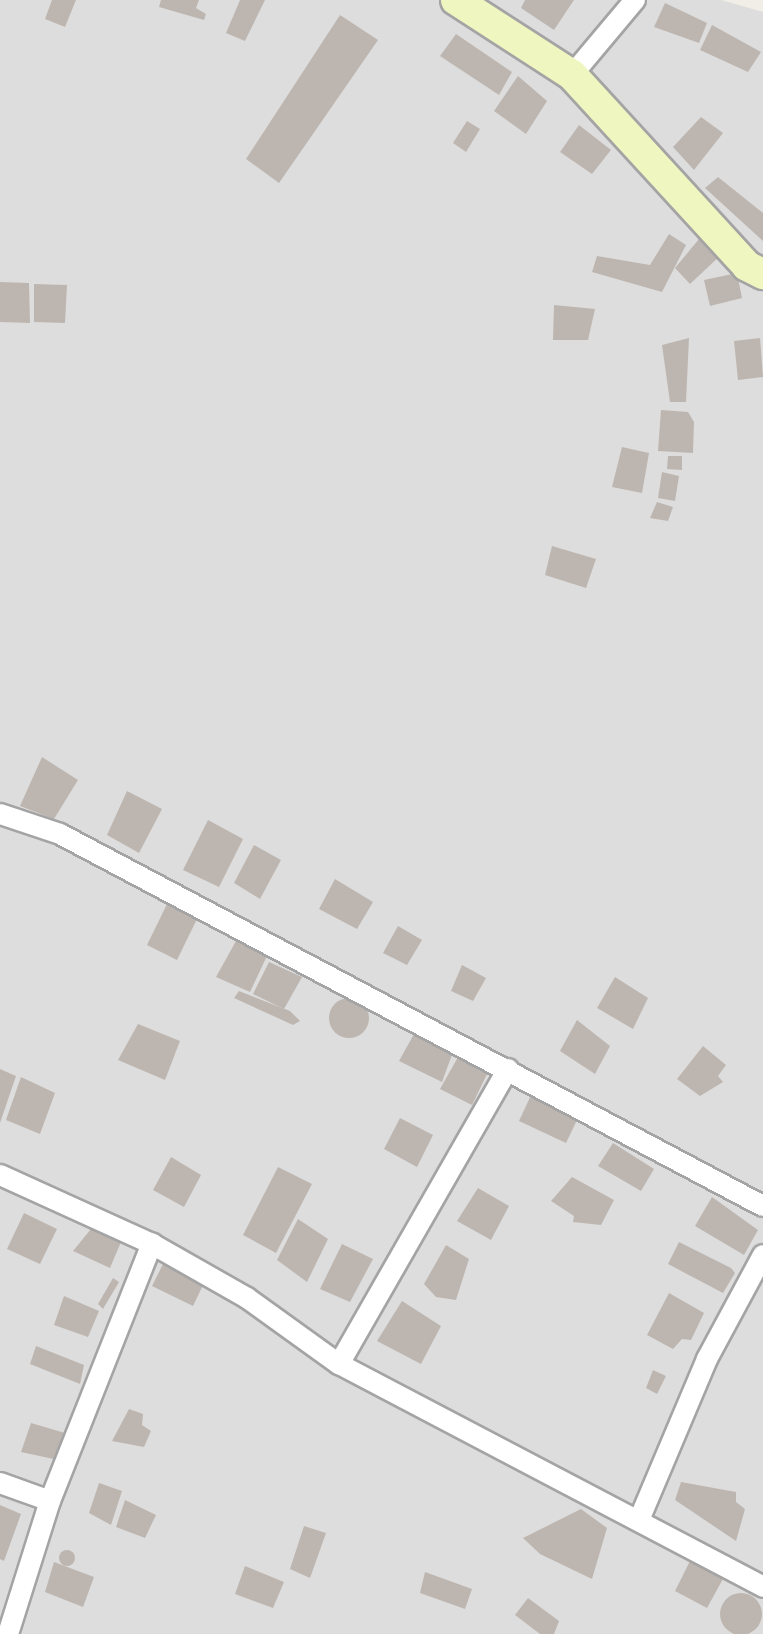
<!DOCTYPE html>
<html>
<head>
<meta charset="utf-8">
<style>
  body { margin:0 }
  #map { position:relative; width:763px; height:1634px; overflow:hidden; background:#f0eee7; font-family:Signika,sans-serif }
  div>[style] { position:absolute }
  .residential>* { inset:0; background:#dedddd }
  .building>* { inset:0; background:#bdb6b0 }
  .round { border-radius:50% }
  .roads { filter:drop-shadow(2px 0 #a4a4a4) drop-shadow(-2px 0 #a4a4a4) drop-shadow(0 2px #a4a4a4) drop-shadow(0 -2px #a4a4a4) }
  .street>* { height:20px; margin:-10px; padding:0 10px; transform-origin:10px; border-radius:10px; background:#fff }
  .secondary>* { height:30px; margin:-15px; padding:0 15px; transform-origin:15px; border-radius:15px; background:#f0f6bf }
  span { translate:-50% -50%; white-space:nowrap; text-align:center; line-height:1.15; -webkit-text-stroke:7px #fff; paint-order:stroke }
</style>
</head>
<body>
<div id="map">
  <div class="residential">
    <i style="clip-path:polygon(0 0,721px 0,763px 12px,763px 1634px,0 1634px)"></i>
  </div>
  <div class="building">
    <i style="clip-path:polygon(52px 0,76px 0,65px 27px,45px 19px)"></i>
    <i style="clip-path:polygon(161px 0,199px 0,196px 8px,206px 14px,204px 20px,159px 7px)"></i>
    <i style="clip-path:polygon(240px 0,265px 0,245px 41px,226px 33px)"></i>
    <i style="clip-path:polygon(525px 0,574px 0,554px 30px,521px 8px)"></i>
    <i style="clip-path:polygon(665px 3px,707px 23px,699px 43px,654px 27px)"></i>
    <i style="clip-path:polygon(340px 15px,378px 40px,279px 183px,246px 159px)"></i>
    <i style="clip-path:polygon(712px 25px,761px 52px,748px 72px,700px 50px)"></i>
    <i style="clip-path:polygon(456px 34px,512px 72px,499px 95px,440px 56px)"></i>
    <i style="clip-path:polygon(518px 76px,547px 101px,526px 134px,494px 111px)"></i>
    <i style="clip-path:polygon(701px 117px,723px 133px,694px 170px,673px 147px)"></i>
    <i style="clip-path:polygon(467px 121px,480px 129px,466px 152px,453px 143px)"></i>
    <i style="clip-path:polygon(579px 125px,611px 150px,592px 174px,560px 152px)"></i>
    <i style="clip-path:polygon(718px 177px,763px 213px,763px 241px,705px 188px)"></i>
    <i style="clip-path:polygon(704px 233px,722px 254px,690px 284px,675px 268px)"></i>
    <i style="clip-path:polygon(669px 234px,686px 245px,662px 292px,592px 272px,597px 256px,650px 265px)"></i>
    <i style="clip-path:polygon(737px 273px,742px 298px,710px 306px,704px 280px)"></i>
    <i style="clip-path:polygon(0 282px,29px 283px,30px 323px,0 322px)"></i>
    <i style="clip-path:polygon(34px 284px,67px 285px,65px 323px,34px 322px)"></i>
    <i style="clip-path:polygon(554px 305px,595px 309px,588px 340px,553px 340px)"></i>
    <i style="clip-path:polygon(689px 338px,686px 402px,670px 402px,662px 345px)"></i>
    <i style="clip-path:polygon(760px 338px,763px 377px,738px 380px,734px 341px)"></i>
    <i style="clip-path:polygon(661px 410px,688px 412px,694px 422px,693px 453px,658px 451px)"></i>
    <i style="clip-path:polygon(622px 447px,649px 453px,642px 493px,612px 487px)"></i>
    <i style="clip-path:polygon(668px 456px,682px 456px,682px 470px,667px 469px)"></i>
    <i style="clip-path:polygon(662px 472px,679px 476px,675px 501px,658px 498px)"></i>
    <i style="clip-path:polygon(657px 502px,673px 507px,668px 521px,650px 518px)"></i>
    <i style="clip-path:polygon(552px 546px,596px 559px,586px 588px,545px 575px)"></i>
    <i style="clip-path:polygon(42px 757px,78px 780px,54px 819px,20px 806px)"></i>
    <i style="clip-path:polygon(127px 791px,162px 809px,139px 853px,107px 835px)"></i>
    <i style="clip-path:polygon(208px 820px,243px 839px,219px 887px,183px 870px)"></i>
    <i style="clip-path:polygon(254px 845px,281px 860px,260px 899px,234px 883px)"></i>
    <i style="clip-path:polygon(335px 879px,373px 902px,357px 929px,319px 909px)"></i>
    <i style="clip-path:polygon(168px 902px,197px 919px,177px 960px,147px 945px)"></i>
    <i style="clip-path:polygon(398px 926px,422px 940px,407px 965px,383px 953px)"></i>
    <i style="clip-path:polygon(236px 941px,267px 956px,250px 992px,216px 977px)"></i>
    <i style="clip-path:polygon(269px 962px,302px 977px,284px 1009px,253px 994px)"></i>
    <i style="clip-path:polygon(462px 965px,486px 978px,473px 1001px,451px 991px)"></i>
    <i style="clip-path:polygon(615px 977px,648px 998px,633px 1029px,597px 1008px)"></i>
    <i style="clip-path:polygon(239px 991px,290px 1011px,300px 1021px,293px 1025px,234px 998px)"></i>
    <i class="round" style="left:329px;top:998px;width:40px;height:40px"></i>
    <i style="clip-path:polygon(577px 1020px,610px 1046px,595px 1074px,560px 1051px)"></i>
    <i style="clip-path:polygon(138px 1024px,180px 1041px,165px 1080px,118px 1060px)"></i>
    <i style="clip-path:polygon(414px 1034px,453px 1052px,442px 1082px,399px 1061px)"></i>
    <i style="clip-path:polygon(703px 1046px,726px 1065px,718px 1076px,723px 1082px,700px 1096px,677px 1079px)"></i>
    <i style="clip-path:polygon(462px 1050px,491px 1066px,472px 1105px,440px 1089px)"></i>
    <i style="clip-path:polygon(0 1069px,16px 1076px,0 1123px)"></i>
    <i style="clip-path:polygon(21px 1077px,55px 1093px,40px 1134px,6px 1120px)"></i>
    <i style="clip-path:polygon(533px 1091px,579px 1116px,566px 1143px,519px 1121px)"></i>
    <i style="clip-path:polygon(400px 1118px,433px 1135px,417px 1167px,384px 1149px)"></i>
    <i style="clip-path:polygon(613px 1143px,654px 1169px,641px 1191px,598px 1166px)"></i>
    <i style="clip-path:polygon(171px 1157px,201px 1175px,184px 1207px,153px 1190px)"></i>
    <i style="clip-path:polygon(278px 1167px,312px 1184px,276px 1253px,243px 1235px)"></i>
    <i style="clip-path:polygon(572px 1177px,614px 1200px,601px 1225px,573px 1222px,574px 1216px,551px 1201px)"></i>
    <i style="clip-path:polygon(478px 1188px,509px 1206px,491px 1240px,457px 1221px)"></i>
    <i style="clip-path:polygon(712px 1197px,758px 1230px,744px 1255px,695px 1226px)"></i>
    <i style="clip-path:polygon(24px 1213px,57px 1229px,40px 1264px,7px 1249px)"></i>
    <i style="clip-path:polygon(298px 1219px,328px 1239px,307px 1282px,277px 1260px)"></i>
    <i style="clip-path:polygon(91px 1229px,121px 1242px,110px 1268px,73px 1251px)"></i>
    <i style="clip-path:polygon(679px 1242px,731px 1268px,735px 1273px,723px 1293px,668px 1264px)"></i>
    <i style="clip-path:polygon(342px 1244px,373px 1259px,350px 1302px,320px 1289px)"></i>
    <i style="clip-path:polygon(446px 1245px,469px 1259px,456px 1300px,436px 1297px,424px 1284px)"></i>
    <i style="clip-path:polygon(164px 1262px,205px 1281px,193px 1306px,152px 1286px)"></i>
    <i style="clip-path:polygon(113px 1278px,119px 1282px,103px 1309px,98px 1304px)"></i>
    <i style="clip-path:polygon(669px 1293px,704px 1313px,691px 1340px,682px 1339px,673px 1349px,647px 1335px)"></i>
    <i style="clip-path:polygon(64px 1296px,99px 1311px,88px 1337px,54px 1325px)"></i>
    <i style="clip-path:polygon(402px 1301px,441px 1326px,421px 1364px,377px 1341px)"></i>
    <i style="clip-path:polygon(36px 1346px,84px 1365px,80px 1384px,30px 1364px)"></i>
    <i style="clip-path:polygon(653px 1370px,666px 1376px,657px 1394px,646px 1388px)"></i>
    <i style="clip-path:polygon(129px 1409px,143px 1414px,142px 1425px,151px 1431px,144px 1447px,112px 1441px)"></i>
    <i style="clip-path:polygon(31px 1423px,65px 1433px,58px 1460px,21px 1452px)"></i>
    <i style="clip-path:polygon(681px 1482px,736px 1492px,736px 1502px,745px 1509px,736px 1541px,675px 1500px)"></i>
    <i style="clip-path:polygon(99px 1483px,122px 1491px,111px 1525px,89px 1513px)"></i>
    <i style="clip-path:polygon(125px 1500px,156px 1515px,145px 1538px,116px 1527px)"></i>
    <i style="clip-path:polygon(0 1505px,21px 1514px,4px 1561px,0 1559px)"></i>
    <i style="clip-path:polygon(581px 1509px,607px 1528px,592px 1579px,540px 1554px,523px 1538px)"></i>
    <i style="clip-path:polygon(304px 1526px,326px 1533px,310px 1578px,290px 1569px)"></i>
    <i class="round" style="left:59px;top:1550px;width:16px;height:16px"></i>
    <i style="clip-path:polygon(691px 1559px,724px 1577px,707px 1608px,675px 1591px)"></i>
    <i style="clip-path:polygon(54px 1562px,94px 1577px,83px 1607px,45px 1592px)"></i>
    <i style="clip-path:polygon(245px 1566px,284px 1582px,273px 1608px,235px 1594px)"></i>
    <i style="clip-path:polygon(425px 1572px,472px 1589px,465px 1609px,420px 1593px)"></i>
    <i class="round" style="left:720px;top:1593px;width:42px;height:42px"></i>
    <i style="clip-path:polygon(528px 1598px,559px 1621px,554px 1634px,540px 1634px,515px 1615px)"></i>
  </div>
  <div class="roads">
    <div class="street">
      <i style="left:572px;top:75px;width:98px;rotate:-50deg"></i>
      <i style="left:0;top:814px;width:63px;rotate:18.4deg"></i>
      <i style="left:60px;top:834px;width:795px;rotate:27.89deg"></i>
      <i style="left:0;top:1175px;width:167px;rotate:24.4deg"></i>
      <i style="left:152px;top:1244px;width:109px;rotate:29.6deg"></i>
      <i style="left:247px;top:1298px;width:113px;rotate:35.7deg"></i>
      <i style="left:339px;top:1364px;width:479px;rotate:27.7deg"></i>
      <i style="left:339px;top:1364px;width:340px;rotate:-60.2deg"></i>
      <i style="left:0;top:1483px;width:53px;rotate:19.8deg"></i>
      <i style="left:639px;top:1520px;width:175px;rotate:-67.1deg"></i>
      <i style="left:707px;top:1359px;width:118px;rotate:-61.7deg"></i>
      <i style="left:8px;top:1634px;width:139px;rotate:-72.5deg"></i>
      <i style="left:50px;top:1501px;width:277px;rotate:-68.4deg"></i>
    </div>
    <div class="secondary">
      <i style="left:456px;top:0;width:138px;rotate:32.9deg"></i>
      <i style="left:572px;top:75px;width:259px;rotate:47.5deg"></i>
      <i style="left:747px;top:266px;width:18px;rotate:27deg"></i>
    </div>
  </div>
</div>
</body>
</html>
